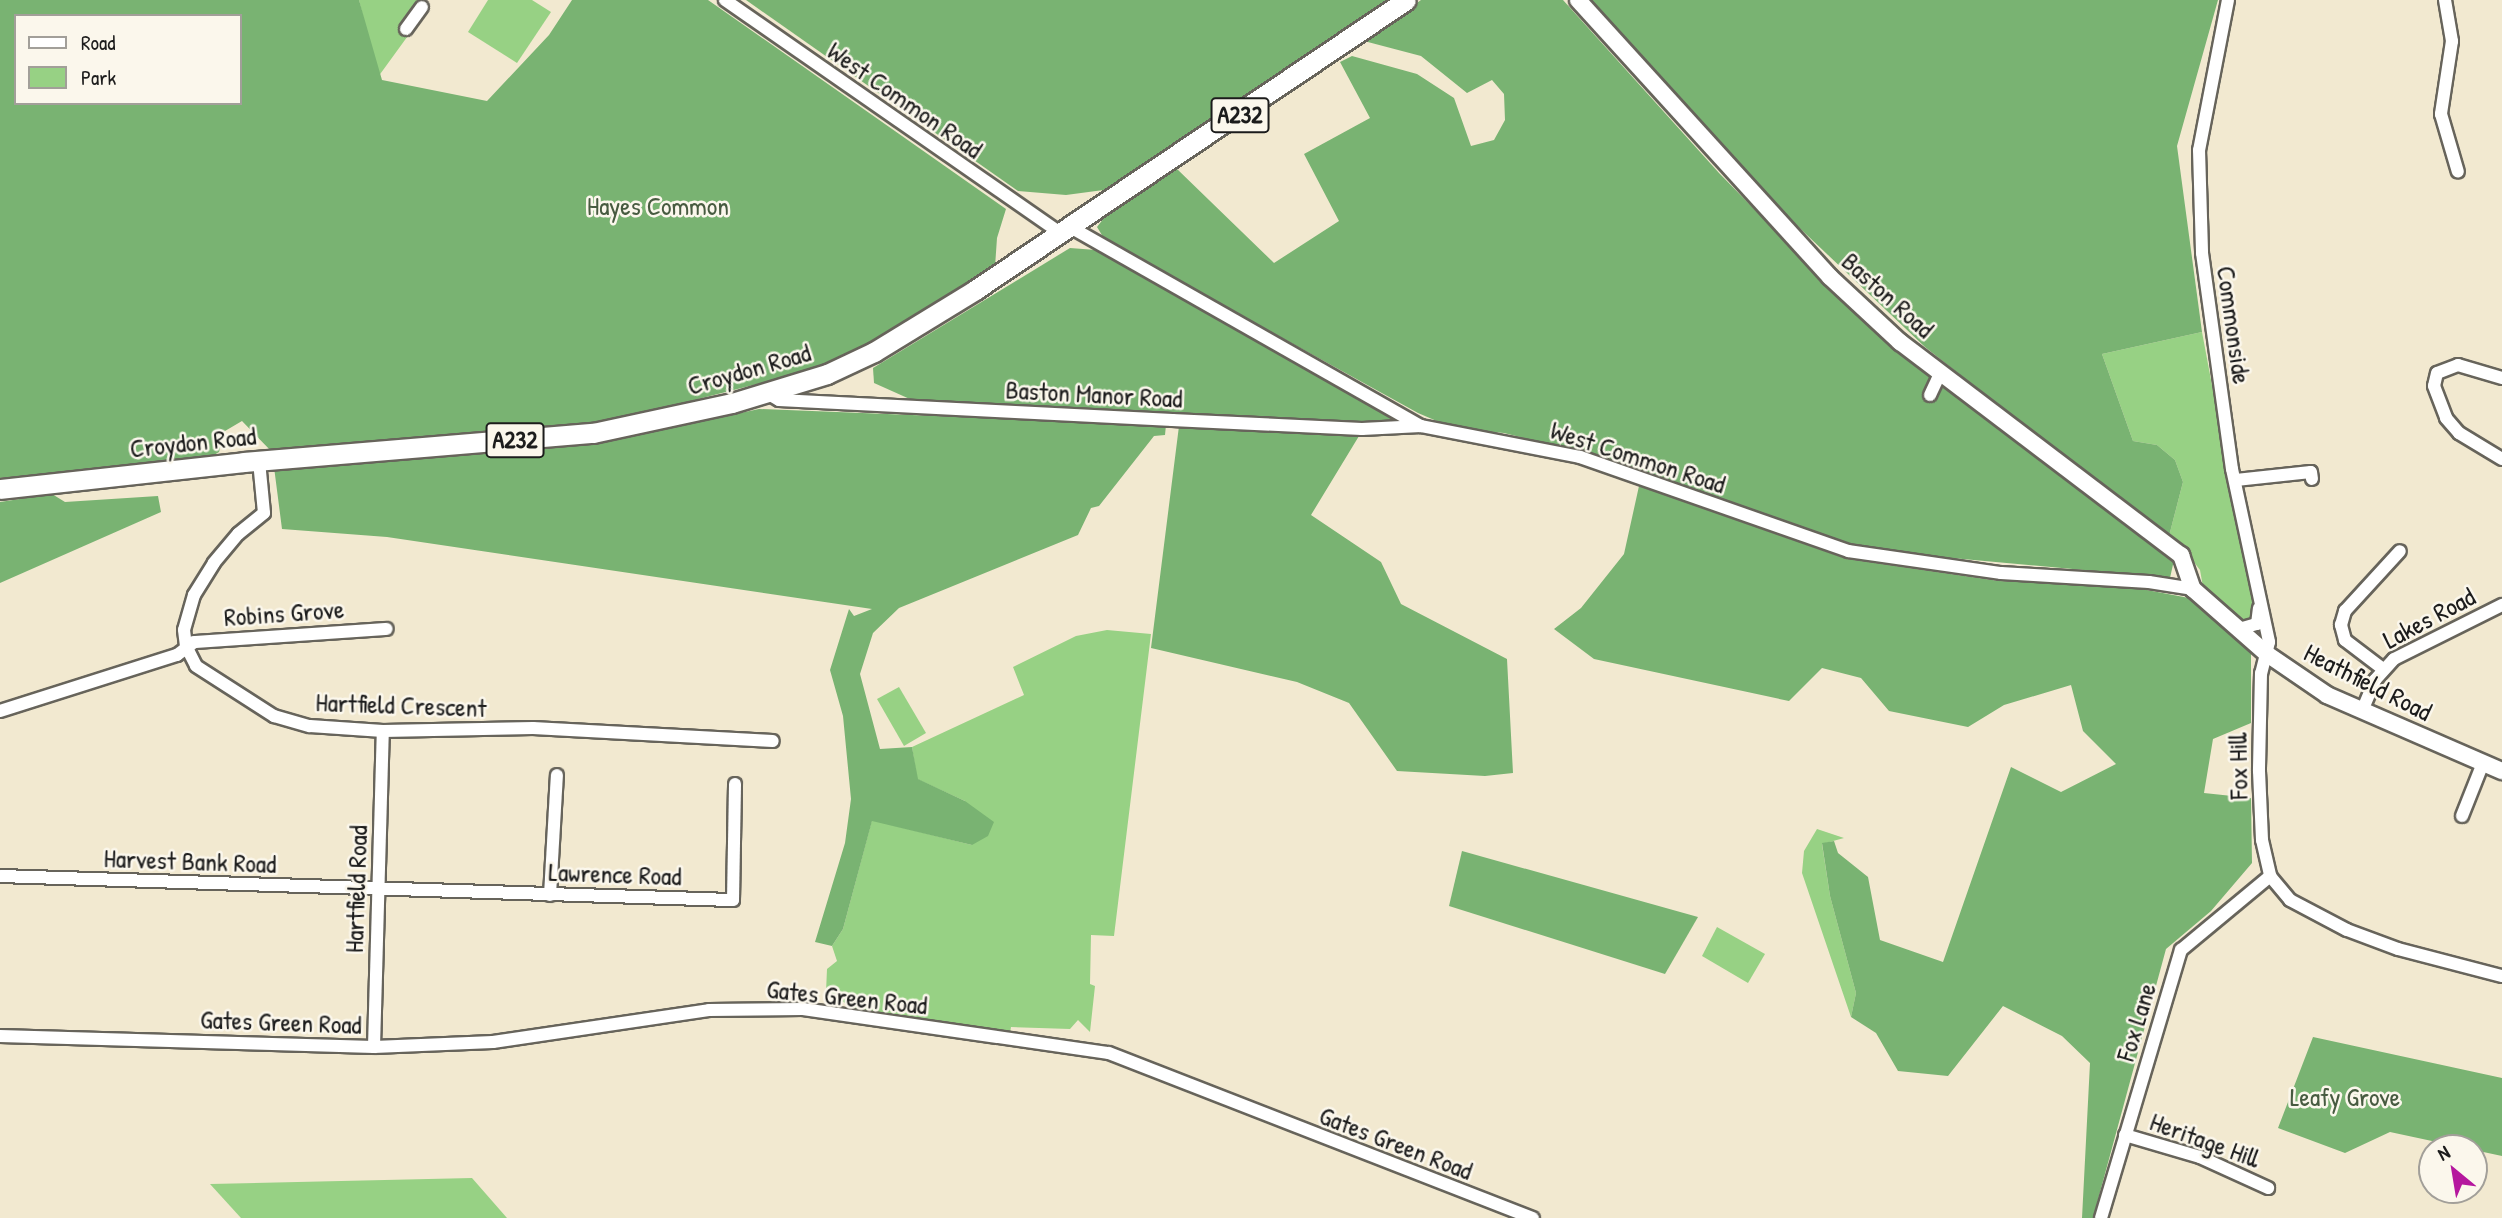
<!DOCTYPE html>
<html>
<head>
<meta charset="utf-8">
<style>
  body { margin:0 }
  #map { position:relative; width:2502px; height:1218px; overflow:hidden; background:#f2e9d0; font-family:"Patrick Hand",sans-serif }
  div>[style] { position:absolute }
  .green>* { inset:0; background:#97d184 }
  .forest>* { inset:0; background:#79b372 }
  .roads { filter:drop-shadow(2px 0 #67645b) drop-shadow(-2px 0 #67645b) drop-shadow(0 2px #67645b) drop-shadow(0 -2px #67645b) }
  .minor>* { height:12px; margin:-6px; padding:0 6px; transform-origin:6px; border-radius:6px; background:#fff }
  .major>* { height:16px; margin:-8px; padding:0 8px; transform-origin:8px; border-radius:8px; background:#fff }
  .highway>* { height:19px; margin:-9.5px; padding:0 9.5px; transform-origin:9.5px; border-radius:9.5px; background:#fff }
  span { translate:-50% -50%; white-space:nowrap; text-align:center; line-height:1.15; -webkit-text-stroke:5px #fbf7ec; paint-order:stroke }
  .shield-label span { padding:2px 5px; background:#fbf7ec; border:2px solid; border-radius:5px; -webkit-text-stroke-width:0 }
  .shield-label { font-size:24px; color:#1c1c1c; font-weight:700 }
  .street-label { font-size:26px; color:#1c1c1c }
  .park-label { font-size:26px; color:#475b40 }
  .legend { position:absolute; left:14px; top:14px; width:228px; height:91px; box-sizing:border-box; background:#fbf7ec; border:2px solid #a29f99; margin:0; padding:9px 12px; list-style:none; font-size:21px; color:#1c1c1c }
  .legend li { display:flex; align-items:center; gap:14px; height:35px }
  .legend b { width:35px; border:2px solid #a29f99 }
  .north { position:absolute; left:2418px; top:1134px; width:70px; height:70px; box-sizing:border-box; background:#fbf7ec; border:2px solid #a29f99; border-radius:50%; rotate:330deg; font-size:19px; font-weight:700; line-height:28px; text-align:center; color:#1c1c1c }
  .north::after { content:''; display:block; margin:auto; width:24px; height:32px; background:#b5179e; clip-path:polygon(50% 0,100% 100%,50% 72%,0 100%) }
</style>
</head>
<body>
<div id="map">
  <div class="green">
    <i style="clip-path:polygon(359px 0,420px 0,402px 27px,410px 33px,378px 77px)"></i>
    <i style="clip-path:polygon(488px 0,532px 0,551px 12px,517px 63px,468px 32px)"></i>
    <i style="clip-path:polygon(2202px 332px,2256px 619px,2242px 623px,2203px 587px,2200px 570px,2190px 557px,2168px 540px,2183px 482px,2175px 460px,2157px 445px,2133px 441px,2102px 354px)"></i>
    <i style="clip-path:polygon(1107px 630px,1151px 634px,1114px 936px,1091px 935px,1090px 984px,1095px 986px,1090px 1032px,1078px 1020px,1070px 1029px,1011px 1027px,1010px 1033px,861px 1012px,826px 992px,827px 969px,837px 961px,832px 946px,843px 929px,872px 820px,972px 845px,965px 801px,917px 779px,912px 747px,1024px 695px,1013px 667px,1076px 636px)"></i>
    <i style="clip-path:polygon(899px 687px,926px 733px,904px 746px,877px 699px)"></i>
    <i style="clip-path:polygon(1817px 829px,1844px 838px,1822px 844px,1830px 896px,1856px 993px,1851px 1017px,1802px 873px,1804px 851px)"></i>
    <i style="clip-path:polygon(1717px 927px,1765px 954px,1748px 983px,1702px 956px)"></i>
    <i style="clip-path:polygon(472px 1178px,507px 1218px,241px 1218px,210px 1184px)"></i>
  </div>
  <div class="forest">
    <i style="clip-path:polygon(evenodd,0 0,359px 0,382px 80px,487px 101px,549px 35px,572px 0,708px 0,1006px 209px,997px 238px,995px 267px,863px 349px,816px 369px,604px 423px,272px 452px,242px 421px,225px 431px,219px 452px,206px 460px,0 478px,0 0,16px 16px,240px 16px,240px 103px,16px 103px,16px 16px)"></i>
    <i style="clip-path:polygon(746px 0,1388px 0,1111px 189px,1066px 195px,1018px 191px)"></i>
    <i style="clip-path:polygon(1421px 0,1563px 0,1719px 173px,1843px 300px,1970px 407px,2163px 549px,2174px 560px,2170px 578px,1919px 555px,1849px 543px,1581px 452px,1504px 433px,1453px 428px,1418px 413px,1105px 240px,1097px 227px,1104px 218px,1177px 169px,1274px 263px,1339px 221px,1304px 154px,1370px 118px,1340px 62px,1352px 56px,1417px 74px,1454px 98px,1471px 146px,1494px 140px,1505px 120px,1504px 94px,1492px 80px,1467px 93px,1421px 56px,1364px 41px)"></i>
    <i style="clip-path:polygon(1589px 0,2218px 0,2177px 146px,2202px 332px,2102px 354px,2133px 441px,2157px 445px,2175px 460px,2183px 482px,2168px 540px,1925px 347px,1789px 218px)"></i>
    <i style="clip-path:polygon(1070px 248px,1096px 250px,1151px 277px,1412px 427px,912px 400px,874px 383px,873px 368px)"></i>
    <i style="clip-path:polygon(759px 409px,1166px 425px,1165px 435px,1154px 436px,1099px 506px,1091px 508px,1078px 535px,899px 608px,873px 633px,860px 674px,880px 749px,912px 747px,918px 779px,965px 801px,994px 822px,988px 836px,972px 845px,872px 821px,843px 929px,832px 946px,815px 942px,845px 843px,851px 799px,843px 716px,830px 670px,849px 609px,854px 616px,872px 609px,387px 537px,282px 529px,274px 467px,596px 444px)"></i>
    <i style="clip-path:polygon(1179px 426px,1359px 436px,1311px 515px,1381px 562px,1401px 604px,1507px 659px,1513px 773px,1485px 776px,1397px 771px,1349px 703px,1297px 682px,1151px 648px)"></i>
    <i style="clip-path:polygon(1639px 486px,1847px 559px,1999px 581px,2131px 587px,2189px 598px,2251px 651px,2251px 723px,2213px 739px,2204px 793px,2251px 798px,2252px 863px,2211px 911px,2166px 949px,2093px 1218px,2082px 1218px,2090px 1063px,2062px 1036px,2003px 1006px,1948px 1076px,1898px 1071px,1876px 1033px,1851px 1017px,1856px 993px,1830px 896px,1822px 843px,1834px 841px,1838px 853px,1868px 877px,1880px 940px,1943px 962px,2011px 767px,2061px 792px,2116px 764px,2083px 731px,2071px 685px,2004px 705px,1968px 727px,1889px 711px,1861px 678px,1822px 668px,1789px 701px,1594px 659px,1554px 629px,1581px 608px,1624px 554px)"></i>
    <i style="clip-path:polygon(52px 494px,65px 502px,158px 496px,161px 512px,0 583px,0 502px)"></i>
    <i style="clip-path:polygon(1462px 851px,1698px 917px,1665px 974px,1449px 906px)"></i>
    <i style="clip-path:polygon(2313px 1037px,2502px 1078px,2502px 1156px,2390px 1132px,2345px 1153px,2278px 1128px)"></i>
  </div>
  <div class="roads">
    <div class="minor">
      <i style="left:725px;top:0;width:410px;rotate:34.8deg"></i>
      <i style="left:2228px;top:0;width:153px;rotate:100.9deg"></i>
      <i style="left:2199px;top:150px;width:103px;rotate:88.3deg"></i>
      <i style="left:2202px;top:253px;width:218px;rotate:82.1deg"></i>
      <i style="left:2232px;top:469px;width:177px;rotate:77.9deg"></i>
      <i style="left:2269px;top:642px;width:32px;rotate:104deg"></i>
      <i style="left:2261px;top:673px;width:98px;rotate:91.2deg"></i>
      <i style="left:2259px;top:771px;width:69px;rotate:87.5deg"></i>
      <i style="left:2262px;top:840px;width:37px;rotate:77deg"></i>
      <i style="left:2270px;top:876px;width:31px;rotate:50deg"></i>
      <i style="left:2290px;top:900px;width:64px;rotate:27.8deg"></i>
      <i style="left:2347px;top:930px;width:54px;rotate:20.4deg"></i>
      <i style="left:2398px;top:949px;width:107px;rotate:14.6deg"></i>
      <i style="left:2445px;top:0;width:42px;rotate:80.3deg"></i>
      <i style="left:2452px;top:41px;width:74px;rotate:98.6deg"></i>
      <i style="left:2441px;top:114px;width:60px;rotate:73.7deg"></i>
      <i style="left:406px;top:29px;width:27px;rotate:-54deg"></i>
      <i style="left:1072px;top:228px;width:401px;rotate:29.6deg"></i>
      <i style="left:1421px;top:426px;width:162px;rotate:11deg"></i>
      <i style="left:1580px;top:457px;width:284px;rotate:19.3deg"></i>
      <i style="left:1848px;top:551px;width:155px;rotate:8.2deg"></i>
      <i style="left:2001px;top:573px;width:148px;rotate:3.5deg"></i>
      <i style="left:2149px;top:582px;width:45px;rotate:9deg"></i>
      <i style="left:2502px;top:378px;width:46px;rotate:-163.5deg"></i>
      <i style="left:2458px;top:365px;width:22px;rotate:159deg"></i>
      <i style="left:2437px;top:373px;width:13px;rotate:103deg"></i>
      <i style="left:2434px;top:386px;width:34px;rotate:69deg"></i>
      <i style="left:2446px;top:418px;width:20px;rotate:49deg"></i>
      <i style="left:2459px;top:433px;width:50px;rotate:31.2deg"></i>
      <i style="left:767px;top:393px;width:14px;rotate:30deg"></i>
      <i style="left:779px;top:400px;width:394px;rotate:2.9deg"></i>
      <i style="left:1172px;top:420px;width:190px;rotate:2.7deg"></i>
      <i style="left:1362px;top:429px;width:59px;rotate:-2.9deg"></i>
      <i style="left:1930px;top:395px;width:23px;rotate:-65deg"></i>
      <i style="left:259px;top:461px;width:52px;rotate:84.5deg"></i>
      <i style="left:264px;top:513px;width:33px;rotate:141deg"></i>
      <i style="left:238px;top:534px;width:38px;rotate:130deg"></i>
      <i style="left:214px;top:563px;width:38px;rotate:122deg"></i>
      <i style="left:194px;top:595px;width:36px;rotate:106deg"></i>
      <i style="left:184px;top:630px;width:16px;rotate:83deg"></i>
      <i style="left:186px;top:646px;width:22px;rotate:63deg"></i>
      <i style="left:196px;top:666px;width:93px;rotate:32.7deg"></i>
      <i style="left:274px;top:716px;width:37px;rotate:16deg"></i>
      <i style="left:310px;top:726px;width:73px;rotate:3.9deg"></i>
      <i style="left:383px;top:731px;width:150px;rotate:-1.1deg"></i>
      <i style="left:533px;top:728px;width:240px;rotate:3.1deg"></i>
      <i style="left:2236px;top:480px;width:75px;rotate:-6.1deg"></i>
      <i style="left:2311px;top:472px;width:7px;rotate:82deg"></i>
      <i style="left:2239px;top:629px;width:19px;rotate:-16deg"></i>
      <i style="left:2257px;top:624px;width:16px;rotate:-83deg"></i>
      <i style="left:2383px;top:669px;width:48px;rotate:-142.7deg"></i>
      <i style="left:2345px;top:640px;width:16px;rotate:-105deg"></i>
      <i style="left:2341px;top:625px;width:15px;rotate:-74deg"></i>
      <i style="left:2345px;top:611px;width:81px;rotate:-47.5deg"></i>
      <i style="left:0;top:711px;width:186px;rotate:-17.6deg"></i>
      <i style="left:177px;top:655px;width:21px;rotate:-37deg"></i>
      <i style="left:194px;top:642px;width:193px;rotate:-3.9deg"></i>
      <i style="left:2362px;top:711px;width:34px;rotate:-67deg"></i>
      <i style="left:2375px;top:680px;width:28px;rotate:-48deg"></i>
      <i style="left:2394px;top:659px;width:121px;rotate:-26.6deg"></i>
      <i style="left:2462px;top:816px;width:57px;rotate:-68.4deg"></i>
      <i style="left:0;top:876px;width:733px;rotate:1.88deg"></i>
      <i style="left:733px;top:900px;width:116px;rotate:-89deg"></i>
      <i style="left:550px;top:895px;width:120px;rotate:-86.7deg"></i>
      <i style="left:0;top:1036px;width:374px;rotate:1.7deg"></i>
      <i style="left:374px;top:1047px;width:119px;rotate:-2.4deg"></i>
      <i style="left:493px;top:1042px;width:218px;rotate:-8.4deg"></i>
      <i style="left:709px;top:1010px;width:94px;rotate:-0.6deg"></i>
      <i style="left:803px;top:1009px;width:309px;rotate:8.2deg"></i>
      <i style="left:1109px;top:1053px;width:455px;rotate:21.3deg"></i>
      <i style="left:374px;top:1047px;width:316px;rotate:-88.4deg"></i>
      <i style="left:2125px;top:1135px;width:78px;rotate:16.3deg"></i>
      <i style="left:2200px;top:1157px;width:75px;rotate:24.5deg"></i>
      <i style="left:2101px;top:1218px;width:280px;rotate:-73.4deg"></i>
      <i style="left:2181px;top:950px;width:116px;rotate:-39.7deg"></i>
    </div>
    <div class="major">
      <i style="left:1578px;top:0;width:374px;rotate:47.7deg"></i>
      <i style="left:1830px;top:277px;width:96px;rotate:42.9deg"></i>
      <i style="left:1900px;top:342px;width:353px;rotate:37.2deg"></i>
      <i style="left:2181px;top:555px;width:36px;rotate:71deg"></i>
      <i style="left:2193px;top:589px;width:98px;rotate:41.3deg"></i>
      <i style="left:2267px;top:654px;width:73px;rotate:34.3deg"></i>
      <i style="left:2327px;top:695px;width:191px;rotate:23.5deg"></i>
    </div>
    <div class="highway">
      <i style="left:0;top:489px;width:245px;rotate:-6.3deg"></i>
      <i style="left:244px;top:462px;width:350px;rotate:-4.8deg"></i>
      <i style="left:593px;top:433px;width:142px;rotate:-12.2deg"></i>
      <i style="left:732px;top:403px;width:99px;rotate:-17deg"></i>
      <i style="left:827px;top:374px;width:52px;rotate:-25.1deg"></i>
      <i style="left:874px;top:352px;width:119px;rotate:-31.5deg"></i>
      <i style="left:975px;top:290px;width:519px;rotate:-33.93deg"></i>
    </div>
  </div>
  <div class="shield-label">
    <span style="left:1240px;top:115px">A232</span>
    <span style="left:515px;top:440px">A232</span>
  </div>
  <div class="street-label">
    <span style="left:905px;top:100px;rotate:35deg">West Common Road</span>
    <span style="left:1888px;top:295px;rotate:42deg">Baston Road</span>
    <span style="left:2234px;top:325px;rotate:82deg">Commonside</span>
    <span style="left:749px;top:369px;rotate:-16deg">Croydon Road</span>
    <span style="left:1094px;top:394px;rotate:3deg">Baston Manor Road</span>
    <span style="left:193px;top:442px;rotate:-6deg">Croydon Road</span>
    <span style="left:1638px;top:457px;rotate:18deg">West Common Road</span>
    <span style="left:284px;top:613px;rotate:-4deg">Robins Grove</span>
    <span style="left:2429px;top:618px;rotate:-28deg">Lakes Road</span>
    <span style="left:2368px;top:682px;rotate:27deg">Heathfield Road</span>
    <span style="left:401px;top:705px;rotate:2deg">Hartfield Crescent</span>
    <span style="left:2238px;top:766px;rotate:-91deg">Fox Hill</span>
    <span style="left:190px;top:861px;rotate:2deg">Harvest Bank Road</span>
    <span style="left:615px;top:874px;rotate:2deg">Lawrence Road</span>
    <span style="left:356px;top:889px;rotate:-88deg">Hartfield Road</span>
    <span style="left:847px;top:997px;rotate:6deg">Gates Green Road</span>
    <span style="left:281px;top:1022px;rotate:2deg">Gates Green Road</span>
    <span style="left:2136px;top:1022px;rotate:-73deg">Fox Lane</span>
    <span style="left:2205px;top:1140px;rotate:20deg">Heritage Hill</span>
    <span style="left:1396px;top:1143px;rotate:21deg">Gates Green Road</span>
  </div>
  <div class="park-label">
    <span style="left:658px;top:206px">Hayes Common</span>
    <span style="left:2345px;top:1097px">Leafy Grove</span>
  </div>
  <ul class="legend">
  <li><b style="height:9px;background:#fff"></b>Road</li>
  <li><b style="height:19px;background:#97d184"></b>Park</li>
  </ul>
  <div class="north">N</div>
</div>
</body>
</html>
